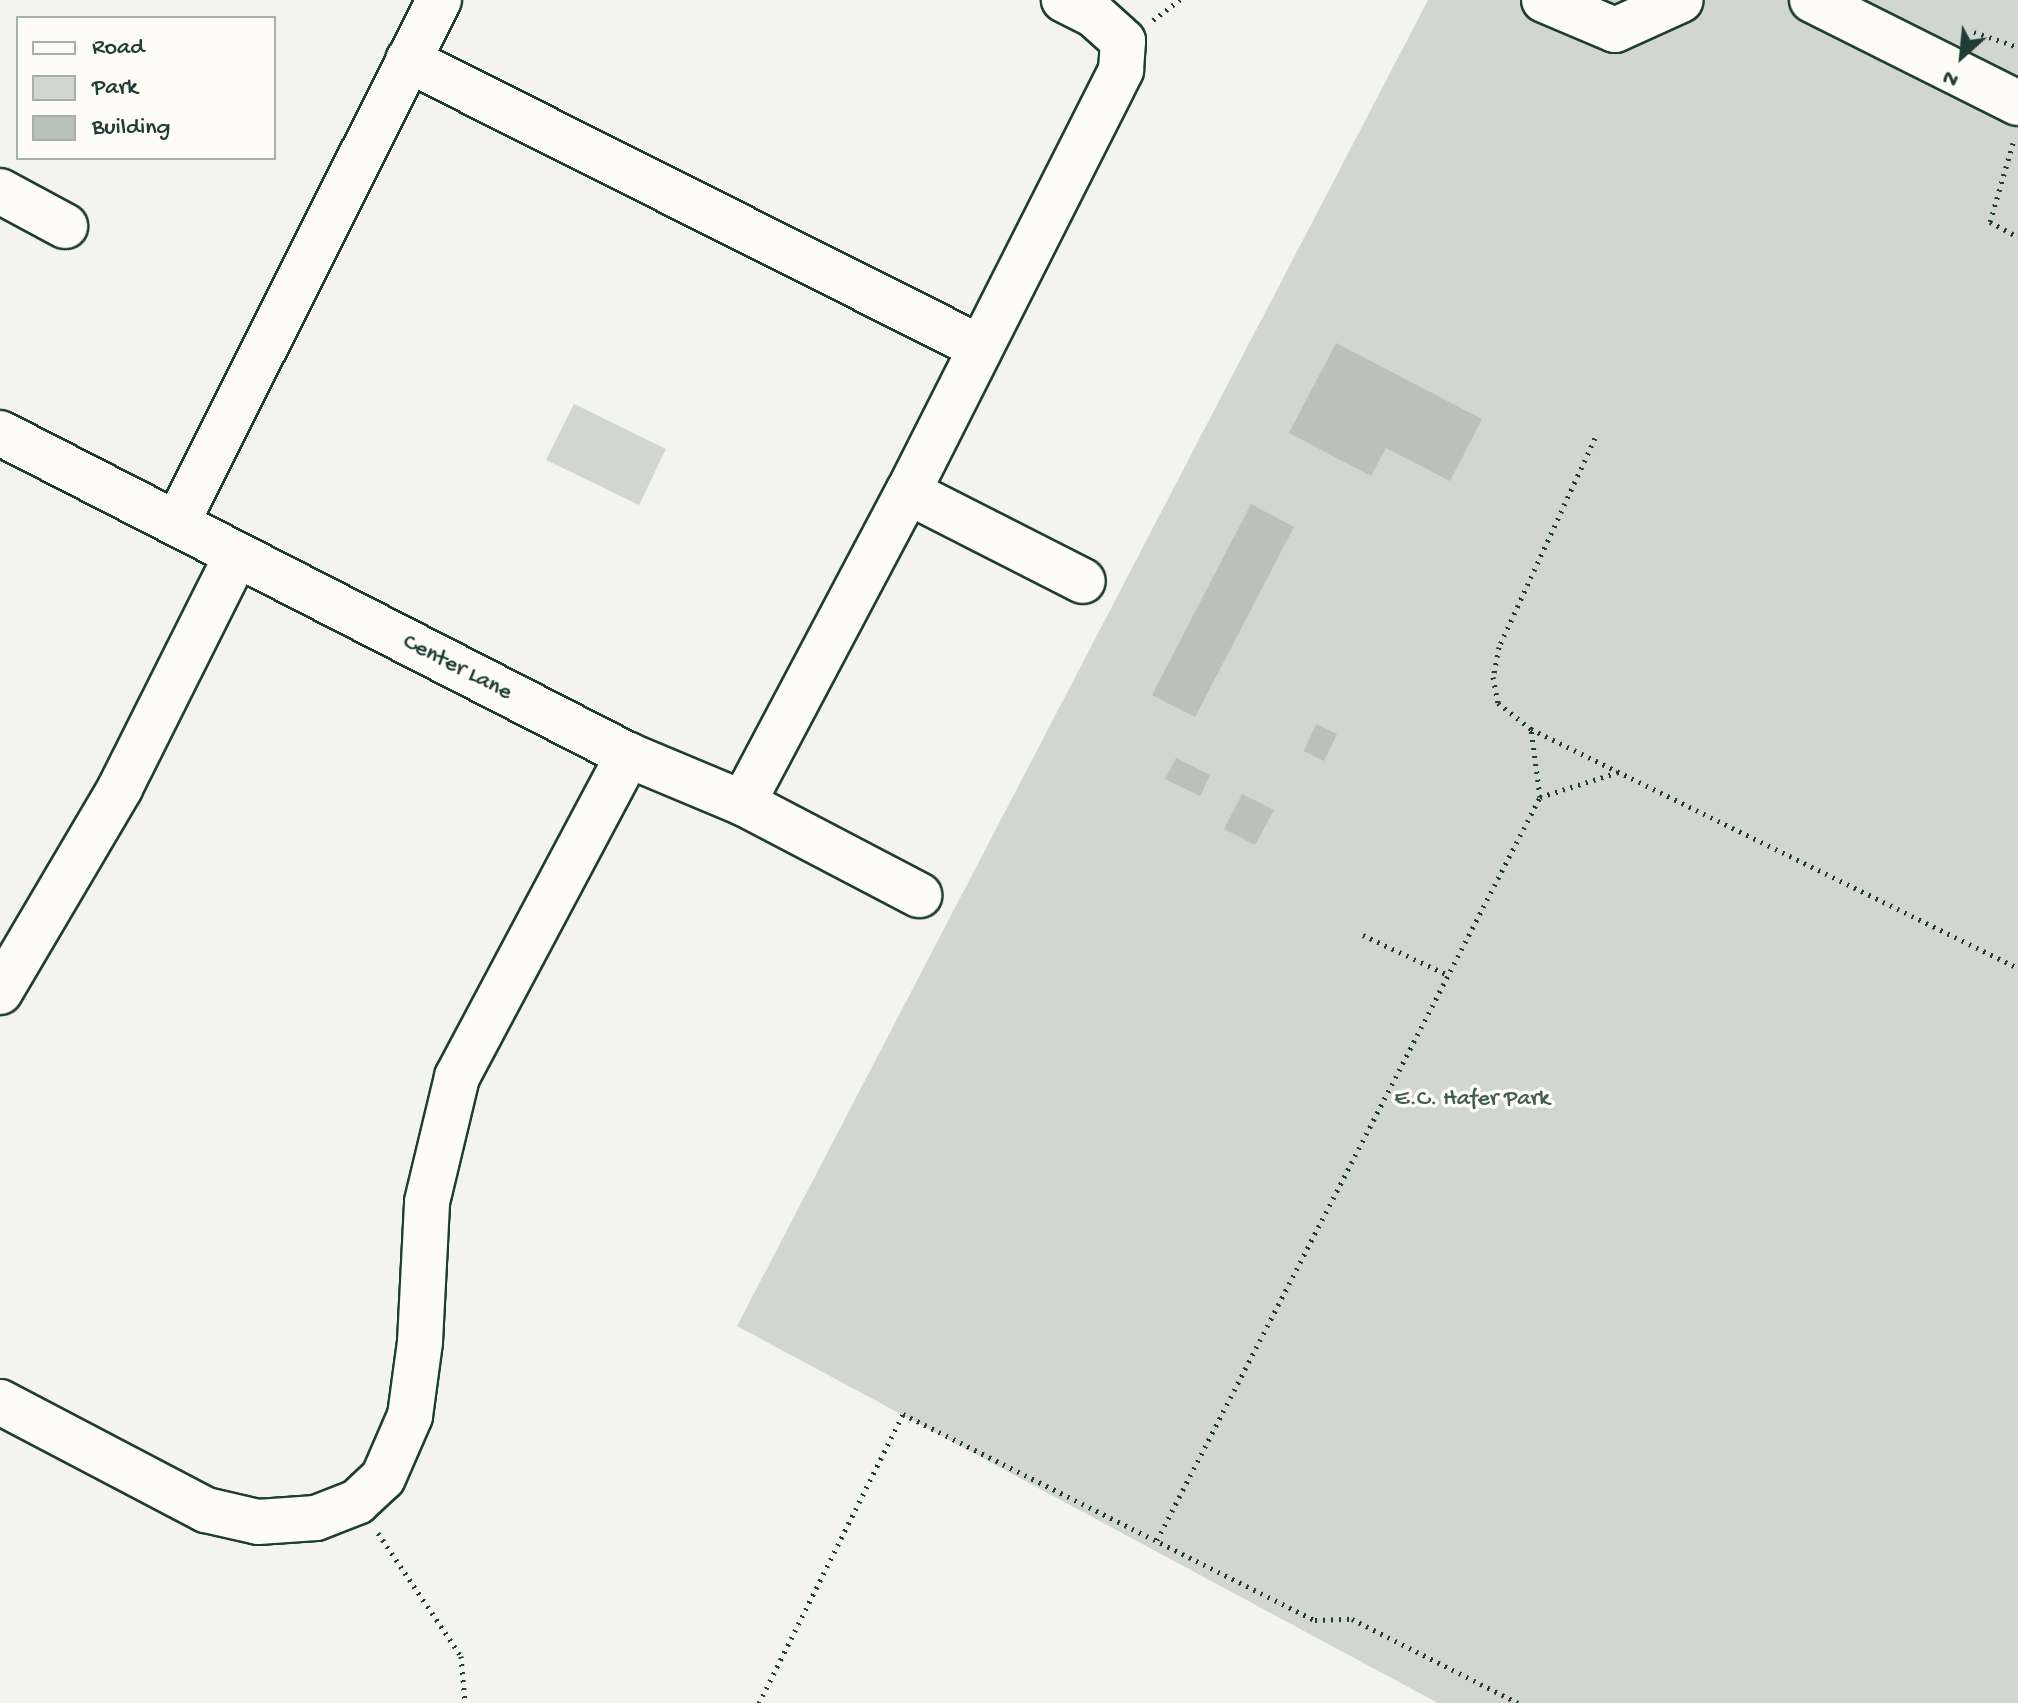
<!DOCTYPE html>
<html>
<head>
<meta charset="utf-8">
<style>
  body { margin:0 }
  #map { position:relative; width:2018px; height:1703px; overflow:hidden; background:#f4f4ef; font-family:"Gochi Hand",sans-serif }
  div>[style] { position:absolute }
  .green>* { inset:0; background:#d1d6d1 }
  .building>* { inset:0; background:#b9c1bb }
  .path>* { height:5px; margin-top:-2.5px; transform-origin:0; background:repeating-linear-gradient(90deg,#1f3d34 0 2px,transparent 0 8px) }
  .roads { filter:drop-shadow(2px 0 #1f3d34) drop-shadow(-2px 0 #1f3d34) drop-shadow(0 2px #1f3d34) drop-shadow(0 -2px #1f3d34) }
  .minor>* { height:44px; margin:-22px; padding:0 22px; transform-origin:22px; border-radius:22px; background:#fdfcf7 }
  span { translate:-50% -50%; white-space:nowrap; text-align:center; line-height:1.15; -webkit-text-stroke:7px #fdfcf7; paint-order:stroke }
  .street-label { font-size:24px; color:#1f3d34 }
  .park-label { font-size:24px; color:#435c53 }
  .legend { position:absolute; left:16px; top:16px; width:260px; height:144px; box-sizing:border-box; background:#fdfcf7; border:2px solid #a4b0a9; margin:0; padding:10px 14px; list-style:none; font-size:24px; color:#1f3d34 }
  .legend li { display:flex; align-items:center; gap:16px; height:40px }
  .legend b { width:40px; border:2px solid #a4b0a9 }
  .north { position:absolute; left:1922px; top:16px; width:80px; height:80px; -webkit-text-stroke:6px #fdfcf7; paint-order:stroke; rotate:207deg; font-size:22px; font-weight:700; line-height:32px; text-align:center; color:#1f3d34 }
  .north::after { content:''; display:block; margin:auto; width:28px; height:36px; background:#1f3d34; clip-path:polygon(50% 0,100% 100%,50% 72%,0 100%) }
</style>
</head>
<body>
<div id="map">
  <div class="green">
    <i style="clip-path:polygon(1428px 0,2018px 0,2018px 1703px,1438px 1703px,737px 1326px)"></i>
    <i style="clip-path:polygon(574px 404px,666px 449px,639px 505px,546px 460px)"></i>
  </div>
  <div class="building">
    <i style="clip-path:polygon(1336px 343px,1482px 419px,1450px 481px,1386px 448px,1371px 476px,1289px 433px)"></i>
    <i style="clip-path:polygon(1251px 504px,1294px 527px,1195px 717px,1152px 695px)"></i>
    <i style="clip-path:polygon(1316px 724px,1337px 734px,1324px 761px,1304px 751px)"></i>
    <i style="clip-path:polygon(1176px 758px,1210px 775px,1200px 796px,1165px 779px)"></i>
    <i style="clip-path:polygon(1242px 794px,1274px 810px,1255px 845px,1224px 829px)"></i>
  </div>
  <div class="path">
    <i style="left:1153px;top:20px;width:34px;rotate:-37deg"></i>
    <i style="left:1974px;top:32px;width:46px;rotate:18.8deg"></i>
    <i style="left:2013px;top:143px;width:82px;rotate:106.2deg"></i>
    <i style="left:1990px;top:222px;width:32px;rotate:28deg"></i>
    <i style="left:1595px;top:438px;width:230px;rotate:114.7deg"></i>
    <i style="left:1499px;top:647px;width:31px;rotate:101deg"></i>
    <i style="left:1493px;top:677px;width:26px;rotate:79deg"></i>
    <i style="left:1498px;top:703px;width:42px;rotate:38.2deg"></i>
    <i style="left:1531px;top:729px;width:542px;rotate:26.14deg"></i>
    <i style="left:1540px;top:797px;width:83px;rotate:-17.6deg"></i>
    <i style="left:1363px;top:935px;width:94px;rotate:25.2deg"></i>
    <i style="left:378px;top:1533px;width:148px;rotate:56deg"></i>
    <i style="left:461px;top:1656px;width:47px;rotate:85.1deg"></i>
    <i style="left:1157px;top:1540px;width:836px;rotate:-62.73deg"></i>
    <i style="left:1540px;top:797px;width:69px;rotate:-97.5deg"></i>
    <i style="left:759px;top:1703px;width:323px;rotate:-63.5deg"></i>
    <i style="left:903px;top:1414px;width:461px;rotate:26.6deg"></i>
    <i style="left:1315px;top:1620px;width:37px;rotate:-2deg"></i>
    <i style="left:1352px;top:1619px;width:186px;rotate:26.8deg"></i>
  </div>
  <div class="roads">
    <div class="minor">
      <i style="left:1544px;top:0;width:77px;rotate:22.9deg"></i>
      <i style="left:1615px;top:30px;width:72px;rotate:-24.4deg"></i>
      <i style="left:1812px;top:0;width:230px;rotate:26.6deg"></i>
      <i style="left:408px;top:60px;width:641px;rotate:26.68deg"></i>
      <i style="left:0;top:191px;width:74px;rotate:28.3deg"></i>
      <i style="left:0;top:433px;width:706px;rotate:27.15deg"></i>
      <i style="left:628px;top:755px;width:125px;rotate:22.7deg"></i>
      <i style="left:743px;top:803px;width:199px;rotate:27.6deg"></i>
      <i style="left:908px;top:492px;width:196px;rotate:27deg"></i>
      <i style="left:177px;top:523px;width:585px;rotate:-63.39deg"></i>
      <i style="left:743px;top:803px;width:352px;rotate:-62.1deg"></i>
      <i style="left:908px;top:492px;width:473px;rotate:-63.2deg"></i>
      <i style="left:1121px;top:70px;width:29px;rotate:-86deg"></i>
      <i style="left:1123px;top:41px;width:39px;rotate:-138deg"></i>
      <i style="left:1094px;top:15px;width:34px;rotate:-153deg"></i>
      <i style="left:0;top:992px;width:237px;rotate:-59.5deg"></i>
      <i style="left:120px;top:788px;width:259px;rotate:-63.4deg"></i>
      <i style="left:0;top:1402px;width:233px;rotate:27.7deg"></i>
      <i style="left:206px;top:1510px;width:53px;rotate:13deg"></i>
      <i style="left:258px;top:1522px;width:58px;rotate:-3.9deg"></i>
      <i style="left:316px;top:1518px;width:44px;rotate:-21.3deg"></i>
      <i style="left:357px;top:1502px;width:35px;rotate:-43deg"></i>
      <i style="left:383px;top:1478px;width:68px;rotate:-66.5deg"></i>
      <i style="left:410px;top:1416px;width:75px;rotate:-82.3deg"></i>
      <i style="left:420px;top:1342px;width:140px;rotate:-87.1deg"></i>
      <i style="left:427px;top:1202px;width:129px;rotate:-76.5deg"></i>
      <i style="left:457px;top:1077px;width:365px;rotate:-62deg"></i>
    </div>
  </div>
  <div class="street-label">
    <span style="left:457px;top:668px;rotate:27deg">Center Lane</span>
  </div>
  <div class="park-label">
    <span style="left:1472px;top:1100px">E.C. Hafer Park</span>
  </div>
  <ul class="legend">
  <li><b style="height:10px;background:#fdfcf7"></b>Road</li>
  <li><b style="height:22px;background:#d1d6d1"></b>Park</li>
  <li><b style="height:22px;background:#b9c1bb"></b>Building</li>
  </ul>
  <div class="north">N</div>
</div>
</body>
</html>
